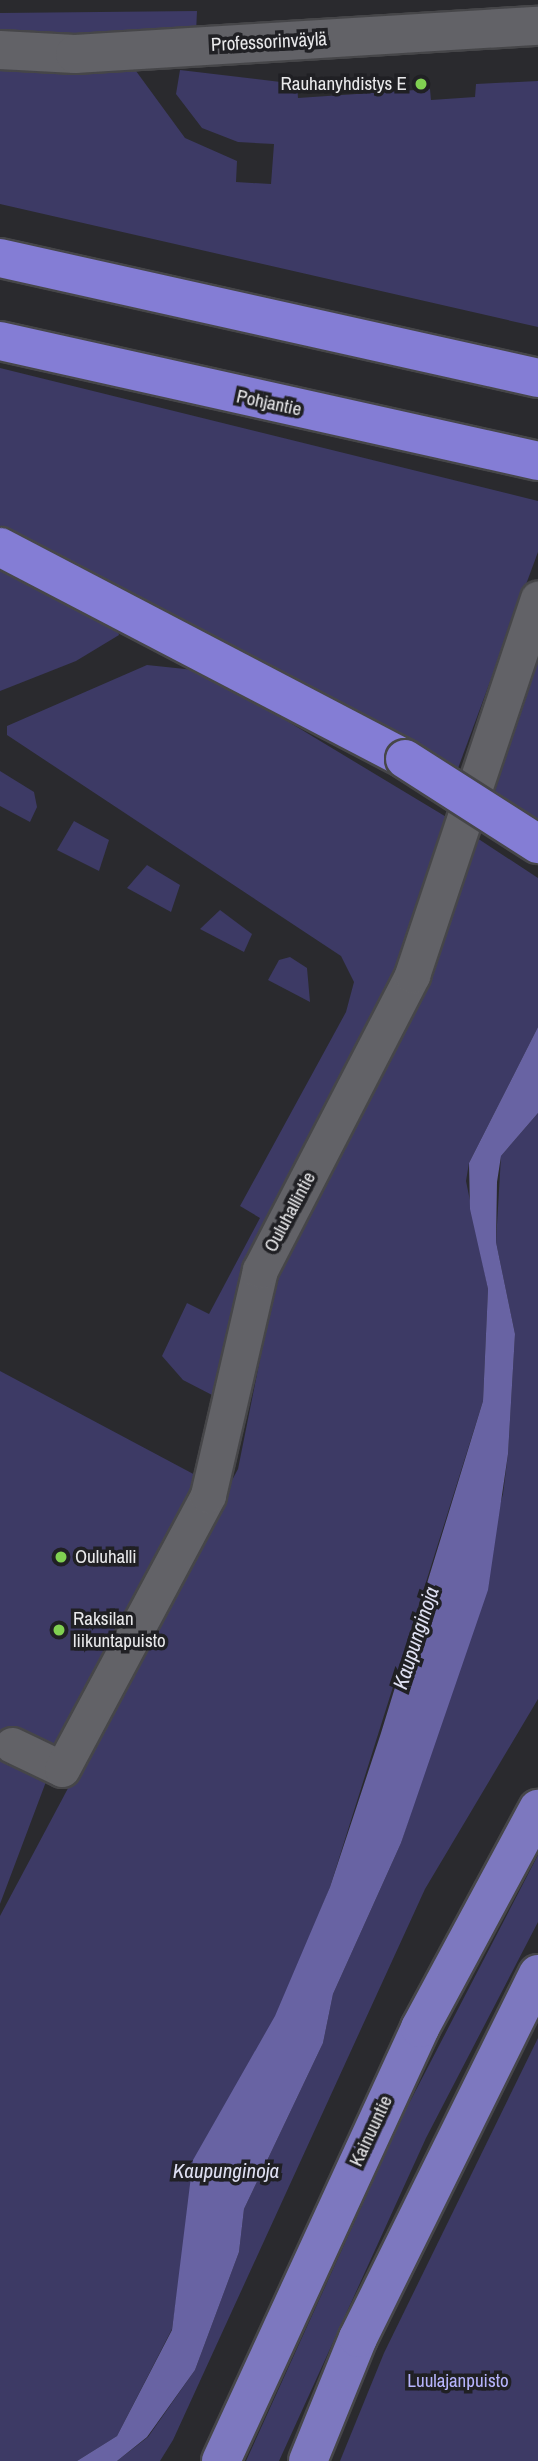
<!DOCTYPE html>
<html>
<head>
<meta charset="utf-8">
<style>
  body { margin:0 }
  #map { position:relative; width:538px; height:2461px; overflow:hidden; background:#2a2a2e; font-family:"Archivo Narrow",sans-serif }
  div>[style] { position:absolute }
  .green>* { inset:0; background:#3d3a65 }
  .water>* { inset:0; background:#6863a3 }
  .roads { filter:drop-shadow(2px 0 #464649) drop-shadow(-2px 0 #464649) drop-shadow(0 2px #464649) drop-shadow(0 -2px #464649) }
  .minor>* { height:35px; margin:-17.5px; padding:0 17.5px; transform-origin:17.5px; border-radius:17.5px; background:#626267 }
  .tertiary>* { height:38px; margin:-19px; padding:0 19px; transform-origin:19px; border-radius:19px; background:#626267 }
  .trunk>* { height:38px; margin:-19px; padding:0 19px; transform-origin:19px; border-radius:19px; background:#7d78bf }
  .motorway>* { height:38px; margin:-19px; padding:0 19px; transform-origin:19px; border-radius:19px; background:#847dd5 }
  .bridges { filter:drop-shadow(2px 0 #464649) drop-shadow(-2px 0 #464649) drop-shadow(0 2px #464649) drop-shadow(0 -2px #464649) }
  .motorway-bridge>* { height:38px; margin:-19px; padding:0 19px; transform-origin:19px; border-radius:19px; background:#847dd5 }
  .dots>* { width:19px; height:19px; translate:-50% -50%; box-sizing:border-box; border:4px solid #202024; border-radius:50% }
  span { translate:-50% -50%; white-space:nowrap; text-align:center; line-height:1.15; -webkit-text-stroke:7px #202024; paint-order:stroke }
  .street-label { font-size:19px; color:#e9e9eb }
  .poi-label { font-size:19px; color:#e9e9eb }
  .right { translate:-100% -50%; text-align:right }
  .left { translate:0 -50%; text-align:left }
  .park-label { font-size:19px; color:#b7b4fd }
  .water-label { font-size:21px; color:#e0e1f3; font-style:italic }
</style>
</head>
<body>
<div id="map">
  <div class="green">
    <i style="clip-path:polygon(197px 11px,196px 33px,0 34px,0 13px)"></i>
    <i style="clip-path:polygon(180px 70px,297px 84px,298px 98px,430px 89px,431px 100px,475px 97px,476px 84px,538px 81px,538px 327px,0 204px,0 71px,136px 71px,185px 138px,237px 161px,236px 182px,271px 184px,274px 144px,238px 142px,202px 128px,176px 94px)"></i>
    <i style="clip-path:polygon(0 368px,538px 501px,538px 552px,457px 771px,0 534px)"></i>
    <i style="clip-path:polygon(0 569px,115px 623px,119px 635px,76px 661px,0 691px)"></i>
    <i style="clip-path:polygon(538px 647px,538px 823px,488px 791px)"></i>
    <i style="clip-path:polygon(147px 665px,204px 671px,448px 818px,398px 970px,241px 1278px,214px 1396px,183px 1380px,162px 1356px,187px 1303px,209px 1314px,260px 1218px,240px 1206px,346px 1012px,354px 982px,341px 956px,7px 735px,7px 726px)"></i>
    <i style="clip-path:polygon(0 771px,34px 792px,37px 807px,30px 822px,0 806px)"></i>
    <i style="clip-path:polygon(74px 821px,109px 840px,99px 871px,57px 850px)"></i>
    <i style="clip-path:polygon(477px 838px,538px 878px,538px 1027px,469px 1163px,466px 1181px,488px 1289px,483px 1401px,330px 1887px,182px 2260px,172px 2329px,117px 2436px,77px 2461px,0 2461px,0 1916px,238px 1469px,278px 1269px,371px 1098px,426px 980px)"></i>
    <i style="clip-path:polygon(147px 865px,180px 885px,171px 912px,127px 888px)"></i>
    <i style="clip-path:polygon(220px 910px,252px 934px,244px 952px,200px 929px)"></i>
    <i style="clip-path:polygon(290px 957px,307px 968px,310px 1002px,268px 980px,279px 960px)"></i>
    <i style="clip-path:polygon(538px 1113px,538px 1699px,425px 1889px,173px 2440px,160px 2461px,117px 2461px,148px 2437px,195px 2370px,239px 2252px,244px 2209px,323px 2043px,333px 1994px,401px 1843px,452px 1684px,503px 1494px,508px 1454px,515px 1334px,496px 1242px,501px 1156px)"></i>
    <i style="clip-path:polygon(0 1371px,199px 1477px,67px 1726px,0 1904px)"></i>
    <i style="clip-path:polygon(538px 1855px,538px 1922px,426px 2138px,279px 2461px,246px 2461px,403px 2115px)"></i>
    <i style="clip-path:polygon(538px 2038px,538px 2461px,340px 2461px,384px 2353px)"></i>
  </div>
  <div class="water">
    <i style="clip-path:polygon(538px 1027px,538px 1113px,501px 1156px,497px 1182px,496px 1242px,515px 1334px,508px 1454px,488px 1590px,401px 1843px,333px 1994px,323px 2043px,244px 2209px,239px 2252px,195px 2370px,147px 2437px,117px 2461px,77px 2461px,117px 2436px,172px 2330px,193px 2160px,275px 2016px,330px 1887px,381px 1733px,483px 1401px,488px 1289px,470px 1209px,469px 1163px)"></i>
  </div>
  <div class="roads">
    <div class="minor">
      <i style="left:12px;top:1745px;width:55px;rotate:25.6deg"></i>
      <i style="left:62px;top:1769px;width:310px;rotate:-61.9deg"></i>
      <i style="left:208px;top:1495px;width:231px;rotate:-77deg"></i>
      <i style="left:260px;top:1270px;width:332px;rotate:-62.7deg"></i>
      <i style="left:412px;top:975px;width:397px;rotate:-71.5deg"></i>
    </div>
    <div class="tertiary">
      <i style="left:0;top:50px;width:75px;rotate:3.1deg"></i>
      <i style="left:75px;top:54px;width:464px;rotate:-3.5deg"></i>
    </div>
    <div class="trunk">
      <i style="left:221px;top:2461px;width:477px;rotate:-65.3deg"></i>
      <i style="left:420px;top:2028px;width:249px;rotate:-61.7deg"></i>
      <i style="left:308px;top:2461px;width:133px;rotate:-67.9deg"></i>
      <i style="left:358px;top:2338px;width:406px;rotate:-63.7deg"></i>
    </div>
    <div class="motorway">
      <i style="left:0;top:258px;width:551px;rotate:12.57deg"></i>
      <i style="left:0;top:341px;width:551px;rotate:12.57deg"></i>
      <i style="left:0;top:547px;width:457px;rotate:27.6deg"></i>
    </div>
  </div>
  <div class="bridges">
    <div class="motorway-bridge">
      <i style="left:405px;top:759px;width:158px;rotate:32.6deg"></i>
    </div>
  </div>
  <div class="dots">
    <i style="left:421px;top:84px;background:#80d051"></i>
    <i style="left:61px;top:1557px;background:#80d051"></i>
    <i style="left:59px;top:1630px;background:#80d051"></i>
  </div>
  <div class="street-label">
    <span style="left:269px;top:42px;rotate:-3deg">Professorinväylä</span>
    <span style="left:269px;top:403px;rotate:12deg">Pohjantie</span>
    <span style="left:290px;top:1212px;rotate:-62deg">Ouluhallintie</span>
    <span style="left:371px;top:2131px;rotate:-65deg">Kainuuntie</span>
  </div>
  <div class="poi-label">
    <span class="right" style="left:407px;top:84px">Rauhanyhdistys E</span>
    <span class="left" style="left:75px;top:1557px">Ouluhalli</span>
    <span class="left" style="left:73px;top:1630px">Raksilan<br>liikuntapuisto</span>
  </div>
  <div class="park-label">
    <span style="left:458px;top:2381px">Luulajanpuisto</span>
  </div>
  <div class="water-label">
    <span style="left:416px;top:1638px;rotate:-72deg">Kaupunginoja</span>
    <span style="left:226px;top:2171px">Kaupunginoja</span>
  </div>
</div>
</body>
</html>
